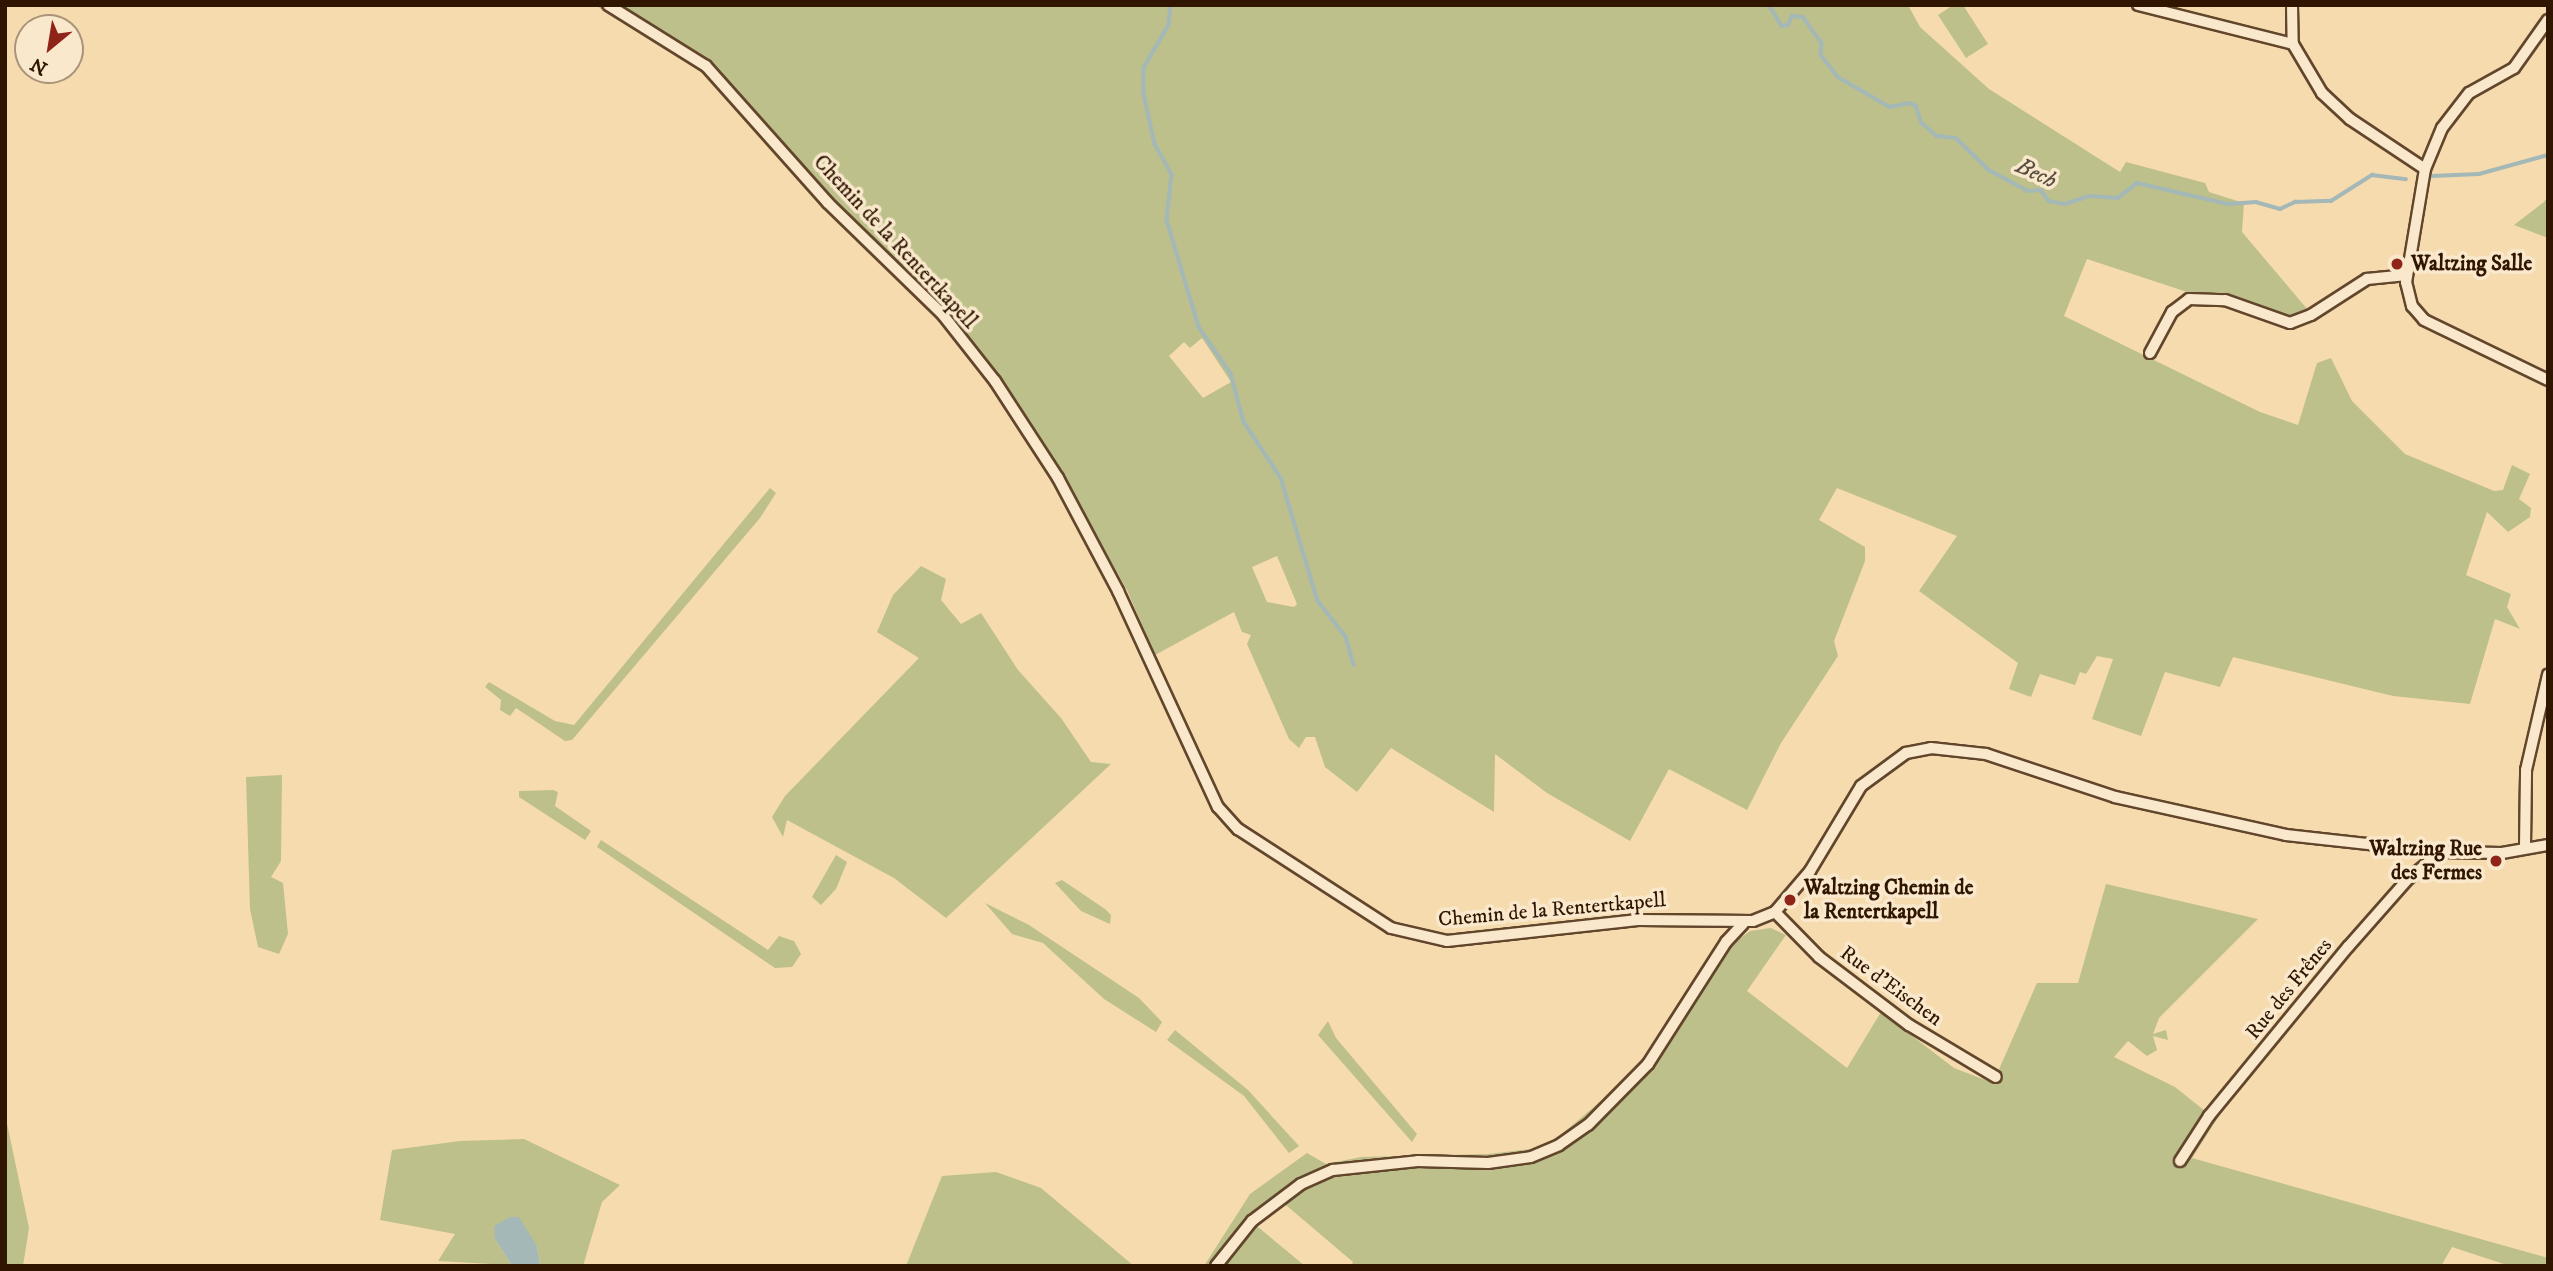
<!DOCTYPE html>
<html>
<head>
<meta charset="utf-8">
<style>
  body { margin:0 }
  #map { position:relative; width:2553px; height:1271px; overflow:hidden; background:#f6dbaf; font-family:"IM FELL DW Pica",serif }
  div>[style] { position:absolute }
  .green>* { inset:0; background:#bdc08a }
  .water>* { inset:0; background:#a3b8b7 }
  .stream>* { height:3.5px; margin:-1.75px; padding:0 1.75px; transform-origin:1.75px; border-radius:1.75px; background:#a3b8b7 }
  .roads { filter:drop-shadow(2px 0 #62462c) drop-shadow(-2px 0 #62462c) drop-shadow(0 2px #62462c) drop-shadow(0 -2px #62462c) }
  .minor>* { height:10px; margin:-5px; padding:0 5px; transform-origin:5px; border-radius:5px; background:#f9e8cb }
  .dots>* { width:19px; height:19px; translate:-50% -50%; box-sizing:border-box; border:4px solid #f9e8cb; border-radius:50% }
  span { translate:-50% -50%; white-space:nowrap; text-align:center; line-height:1.15; -webkit-text-stroke:7px #f9e8cb; paint-order:stroke }
  .street-label { font-size:21px; color:#301501 }
  .poi-label { font-size:21px; color:#301501; font-weight:700 }
  .left { translate:0 -50%; text-align:left }
  .right { translate:-100% -50%; text-align:right }
  .water-label { font-size:23px; color:#584e41; font-style:italic }
  .frame { position:absolute; inset:0; border:7px solid #301501; pointer-events:none }
  .north { position:absolute; left:14px; top:14px; width:70px; height:70px; box-sizing:border-box; background:#f9e8cb; border:2px solid #a9947a; border-radius:50%; rotate:210deg; font-size:19px; font-weight:700; line-height:28px; text-align:center; color:#301501 }
  .north::after { content:''; display:block; margin:auto; width:24px; height:32px; background:#8f2418; clip-path:polygon(50% 0,100% 100%,50% 72%,0 100%) }
</style>
</head>
<body>
<div id="map">
  <div class="green">
    <i style="clip-path:polygon(evenodd,595px 5px,1908px 5px,1920px 27px,1989px 89px,2120px 172px,2126px 162px,2205px 183px,2209px 192px,2244px 203px,2242px 232px,2308px 310px,2291px 318px,2274px 316px,2227px 294px,2187px 292px,2087px 259px,2064px 316px,2260px 412px,2298px 425px,2317px 363px,2331px 358px,2352px 401px,2405px 454px,2494px 491px,2503px 490px,2512px 465px,2530px 474px,2519px 499px,2531px 508px,2530px 517px,2508px 532px,2487px 512px,2466px 575px,2511px 594px,2507px 607px,2520px 629px,2495px 619px,2470px 704px,2393px 696px,2233px 657px,2220px 687px,2165px 672px,2141px 736px,2092px 719px,2113px 659px,2097px 656px,2086px 674px,2080px 672px,2075px 685px,2040px 674px,2031px 697px,2009px 689px,2018px 663px,1919px 591px,1957px 536px,1837px 488px,1819px 520px,1865px 547px,1865px 561px,1834px 641px,1838px 656px,1781px 743px,1747px 810px,1669px 769px,1630px 841px,1547px 793px,1495px 754px,1494px 812px,1391px 748px,1357px 792px,1325px 767px,1315px 737px,1306px 737px,1299px 748px,1289px 739px,1247px 644px,1251px 635px,1242px 632px,1234px 612px,1155px 655px,1127px 590px,1063px 475px,999px 378px,946px 312px,902px 266px,892px 272px,824px 207px,705px 71px,595px 5px,1202px 338px,1231px 382px,1203px 398px,1169px 356px,1184px 342px,1190px 348px,1202px 338px,595px 5px,1277px 556px,1297px 604px,1294px 607px,1267px 602px,1252px 567px,1277px 556px)"></i>
    <i style="clip-path:polygon(1953px 5px,1963px 5px,1988px 44px,1966px 58px,1938px 15px)"></i>
    <i style="clip-path:polygon(2548px 196px,2548px 238px,2514px 225px,2544px 202px)"></i>
    <i style="clip-path:polygon(770px 488px,776px 493px,760px 518px,572px 740px,565px 741px,516px 708px,510px 716px,500px 710px,501px 700px,485px 687px,489px 682px,555px 721px,574px 725px)"></i>
    <i style="clip-path:polygon(921px 566px,946px 579px,941px 600px,961px 624px,981px 613px,1018px 670px,1061px 718px,1091px 762px,1111px 764px,946px 918px,894px 878px,787px 820px,783px 837px,772px 817px,785px 796px,919px 658px,877px 632px,893px 595px)"></i>
    <i style="clip-path:polygon(282px 775px,281px 861px,271px 877px,283px 883px,288px 934px,279px 954px,258px 947px,250px 909px,246px 777px)"></i>
    <i style="clip-path:polygon(553px 790px,558px 792px,555px 806px,591px 831px,585px 840px,519px 797px,519px 791px)"></i>
    <i style="clip-path:polygon(601px 840px,768px 950px,779px 936px,794px 941px,801px 954px,792px 967px,775px 968px,597px 847px)"></i>
    <i style="clip-path:polygon(836px 855px,847px 862px,836px 889px,821px 905px,812px 897px)"></i>
    <i style="clip-path:polygon(1062px 880px,1105px 909px,1111px 915px,1110px 924px,1081px 911px,1055px 883px)"></i>
    <i style="clip-path:polygon(2106px 884px,2258px 919px,2159px 1018px,2153px 1034px,2166px 1030px,2168px 1040px,2153px 1036px,2157px 1050px,2147px 1056px,2128px 1041px,2114px 1057px,2175px 1087px,2205px 1111px,2202px 1116px,2219px 1116px,2192px 1158px,2548px 1258px,2548px 1266px,2510px 1266px,2452px 1247px,2441px 1266px,1351px 1266px,1353px 1262px,1280px 1200px,1252px 1222px,1305px 1266px,1204px 1266px,1250px 1194px,1307px 1153px,1326px 1164px,1361px 1157px,1488px 1154px,1531px 1149px,1556px 1139px,1622px 1083px,1645px 1058px,1673px 1015px,1688px 1010px,1731px 945px,1750px 931px,1771px 928px,1786px 935px,1747px 991px,1847px 1068px,1881px 1012px,1954px 1068px,1993px 1083px,2037px 983px,2078px 983px)"></i>
    <i style="clip-path:polygon(985px 903px,1029px 925px,1139px 998px,1162px 1022px,1156px 1032px,1104px 999px,1043px 943px,1012px 934px)"></i>
    <i style="clip-path:polygon(1328px 1021px,1336px 1038px,1417px 1134px,1412px 1142px,1318px 1035px)"></i>
    <i style="clip-path:polygon(1175px 1030px,1248px 1090px,1299px 1146px,1289px 1153px,1244px 1096px,1167px 1040px)"></i>
    <i style="clip-path:polygon(5px 1114px,29px 1228px,23px 1266px,5px 1266px)"></i>
    <i style="clip-path:polygon(524px 1139px,620px 1185px,602px 1202px,583px 1266px,540px 1266px,537px 1246px,496px 1230px,495px 1239px,511px 1264px,529px 1266px,438px 1261px,455px 1234px,380px 1220px,392px 1150px,460px 1141px)"></i>
    <i style="clip-path:polygon(996px 1172px,1041px 1188px,1134px 1266px,906px 1266px,942px 1176px)"></i>
  </div>
  <div class="water">
    <i style="clip-path:polygon(510px 1217px,519px 1217px,537px 1246px,540px 1266px,511px 1264px,495px 1239px,494px 1226px)"></i>
  </div>
  <div class="stream">
    <i style="left:1171px;top:5px;width:20px;rotate:96deg"></i>
    <i style="left:1169px;top:25px;width:50px;rotate:120.2deg"></i>
    <i style="left:1144px;top:68px;width:26px;rotate:90deg"></i>
    <i style="left:1144px;top:94px;width:51px;rotate:77.6deg"></i>
    <i style="left:1155px;top:144px;width:35px;rotate:61deg"></i>
    <i style="left:1172px;top:175px;width:45px;rotate:96.3deg"></i>
    <i style="left:1167px;top:220px;width:112px;rotate:73.3deg"></i>
    <i style="left:1199px;top:327px;width:57px;rotate:55.8deg"></i>
    <i style="left:1231px;top:374px;width:50px;rotate:74.8deg"></i>
    <i style="left:1244px;top:422px;width:67px;rotate:56.5deg"></i>
    <i style="left:1281px;top:478px;width:128px;rotate:73.3deg"></i>
    <i style="left:1318px;top:601px;width:46px;rotate:52.1deg"></i>
    <i style="left:1346px;top:637px;width:29px;rotate:74deg"></i>
    <i style="left:1769px;top:5px;width:25px;rotate:58deg"></i>
    <i style="left:1782px;top:26px;width:6px;rotate:-9deg"></i>
    <i style="left:1788px;top:25px;width:10px;rotate:-66deg"></i>
    <i style="left:1792px;top:16px;width:11px;rotate:5deg"></i>
    <i style="left:1803px;top:17px;width:32px;rotate:54deg"></i>
    <i style="left:1822px;top:43px;width:12px;rotate:95deg"></i>
    <i style="left:1821px;top:55px;width:28px;rotate:52deg"></i>
    <i style="left:1838px;top:77px;width:60px;rotate:30deg"></i>
    <i style="left:1890px;top:107px;width:20px;rotate:-11deg"></i>
    <i style="left:1910px;top:103px;width:7px;rotate:27deg"></i>
    <i style="left:1916px;top:106px;width:18px;rotate:71deg"></i>
    <i style="left:1922px;top:123px;width:20px;rotate:41deg"></i>
    <i style="left:1937px;top:136px;width:19px;rotate:6deg"></i>
    <i style="left:1956px;top:138px;width:46px;rotate:44.1deg"></i>
    <i style="left:1989px;top:170px;width:44px;rotate:28.3deg"></i>
    <i style="left:2028px;top:191px;width:13px;rotate:-4deg"></i>
    <i style="left:2041px;top:190px;width:14px;rotate:54deg"></i>
    <i style="left:2049px;top:201px;width:16px;rotate:11deg"></i>
    <i style="left:2065px;top:204px;width:26px;rotate:-18deg"></i>
    <i style="left:2090px;top:196px;width:28px;rotate:4deg"></i>
    <i style="left:2118px;top:198px;width:24px;rotate:-38deg"></i>
    <i style="left:2137px;top:183px;width:93px;rotate:13deg"></i>
    <i style="left:2228px;top:204px;width:28px;rotate:-4deg"></i>
    <i style="left:2256px;top:202px;width:25px;rotate:16deg"></i>
    <i style="left:2280px;top:209px;width:17px;rotate:-25deg"></i>
    <i style="left:2295px;top:202px;width:36px;rotate:-2deg"></i>
    <i style="left:2331px;top:201px;width:49px;rotate:-32.4deg"></i>
    <i style="left:2372px;top:175px;width:34px;rotate:7deg"></i>
    <i style="left:2432px;top:176px;width:47px;rotate:-2.4deg"></i>
    <i style="left:2479px;top:174px;width:72px;rotate:-15.4deg"></i>
  </div>
  <div class="roads">
    <div class="minor">
      <i style="left:608px;top:5px;width:115px;rotate:31.9deg"></i>
      <i style="left:706px;top:66px;width:183px;rotate:48.3deg"></i>
      <i style="left:828px;top:203px;width:161px;rotate:44.2deg"></i>
      <i style="left:943px;top:315px;width:84px;rotate:51.8deg"></i>
      <i style="left:995px;top:381px;width:116px;rotate:57deg"></i>
      <i style="left:1058px;top:478px;width:128px;rotate:62deg"></i>
      <i style="left:1118px;top:591px;width:238px;rotate:65.2deg"></i>
      <i style="left:1218px;top:807px;width:30px;rotate:48deg"></i>
      <i style="left:1238px;top:829px;width:182px;rotate:32.9deg"></i>
      <i style="left:1391px;top:928px;width:57px;rotate:13.1deg"></i>
      <i style="left:1447px;top:941px;width:192px;rotate:-6.3deg"></i>
      <i style="left:1638px;top:920px;width:115px;rotate:0.5deg"></i>
      <i style="left:1753px;top:921px;width:24px;rotate:-22deg"></i>
      <i style="left:1775px;top:912px;width:54px;rotate:-49.5deg"></i>
      <i style="left:1810px;top:871px;width:99px;rotate:-59deg"></i>
      <i style="left:1861px;top:786px;width:56px;rotate:-36.3deg"></i>
      <i style="left:1906px;top:753px;width:25px;rotate:-11deg"></i>
      <i style="left:1931px;top:748px;width:55px;rotate:6.2deg"></i>
      <i style="left:1986px;top:754px;width:136px;rotate:18.4deg"></i>
      <i style="left:2115px;top:797px;width:175px;rotate:12.5deg"></i>
      <i style="left:2286px;top:835px;width:156px;rotate:6.3deg"></i>
      <i style="left:2441px;top:852px;width:61px;rotate:0.9deg"></i>
      <i style="left:2502px;top:853px;width:47px;rotate:-9.9deg"></i>
      <i style="left:2138px;top:5px;width:160px;rotate:14.1deg"></i>
      <i style="left:2292px;top:5px;width:39px;rotate:89deg"></i>
      <i style="left:2293px;top:44px;width:57px;rotate:59.4deg"></i>
      <i style="left:2322px;top:93px;width:38px;rotate:43deg"></i>
      <i style="left:2350px;top:119px;width:90px;rotate:33.7deg"></i>
      <i style="left:2548px;top:20px;width:59px;rotate:125.3deg"></i>
      <i style="left:2514px;top:68px;width:51px;rotate:150.9deg"></i>
      <i style="left:2469px;top:93px;width:44px;rotate:127.6deg"></i>
      <i style="left:2442px;top:128px;width:44px;rotate:112.5deg"></i>
      <i style="left:2425px;top:169px;width:115px;rotate:99.5deg"></i>
      <i style="left:2406px;top:282px;width:25px;rotate:76deg"></i>
      <i style="left:2412px;top:306px;width:18px;rotate:49deg"></i>
      <i style="left:2424px;top:320px;width:138px;rotate:25.8deg"></i>
      <i style="left:2150px;top:353px;width:47px;rotate:-61.8deg"></i>
      <i style="left:2172px;top:312px;width:21px;rotate:-37deg"></i>
      <i style="left:2189px;top:299px;width:36px;rotate:2deg"></i>
      <i style="left:2225px;top:300px;width:69px;rotate:19.5deg"></i>
      <i style="left:2290px;top:323px;width:22px;rotate:-21deg"></i>
      <i style="left:2311px;top:315px;width:67px;rotate:-32.7deg"></i>
      <i style="left:2367px;top:279px;width:40px;rotate:-5.7deg"></i>
      <i style="left:2525px;top:846px;width:76px;rotate:-89.2deg"></i>
      <i style="left:2526px;top:770px;width:98px;rotate:-77deg"></i>
      <i style="left:1775px;top:912px;width:63px;rotate:45.6deg"></i>
      <i style="left:1819px;top:957px;width:113px;rotate:37.1deg"></i>
      <i style="left:1909px;top:1025px;width:101px;rotate:30.9deg"></i>
      <i style="left:2180px;top:1161px;width:54px;rotate:-57.2deg"></i>
      <i style="left:2209px;top:1116px;width:219px;rotate:-50.6deg"></i>
      <i style="left:2348px;top:947px;width:91px;rotate:-48.6deg"></i>
      <i style="left:2408px;top:879px;width:43px;rotate:-39.3deg"></i>
      <i style="left:1216px;top:1266px;width:58px;rotate:-51.3deg"></i>
      <i style="left:1252px;top:1221px;width:61px;rotate:-37.1deg"></i>
      <i style="left:1301px;top:1184px;width:35px;rotate:-24deg"></i>
      <i style="left:1333px;top:1170px;width:85px;rotate:-6deg"></i>
      <i style="left:1418px;top:1161px;width:70px;rotate:1.6deg"></i>
      <i style="left:1488px;top:1163px;width:43px;rotate:-7.9deg"></i>
      <i style="left:1531px;top:1157px;width:30px;rotate:-23deg"></i>
      <i style="left:1559px;top:1145px;width:35px;rotate:-35deg"></i>
      <i style="left:1588px;top:1125px;width:86px;rotate:-45.5deg"></i>
      <i style="left:1648px;top:1064px;width:145px;rotate:-57.4deg"></i>
      <i style="left:1726px;top:942px;width:25px;rotate:-47deg"></i>
    </div>
  </div>
  <div class="dots">
    <i style="left:2397px;top:264px;background:#8f2418"></i>
    <i style="left:2496px;top:861px;background:#8f2418"></i>
    <i style="left:1790px;top:900px;background:#8f2418"></i>
  </div>
  <div class="street-label">
    <span style="left:895px;top:242px;rotate:47deg">Chemin de la Rentertkapell</span>
    <span style="left:1552px;top:910px;rotate:-5deg">Chemin de la Rentertkapell</span>
    <span style="left:1891px;top:986px;rotate:36deg">Rue d'Eischen</span>
    <span style="left:2289px;top:989px;rotate:-51deg">Rue des Frênes</span>
  </div>
  <div class="poi-label">
    <span class="left" style="left:2411px;top:264px">Waltzing Salle</span>
    <span class="right" style="left:2482px;top:861px">Waltzing Rue<br>des Fermes</span>
    <span class="left" style="left:1804px;top:900px">Waltzing Chemin de<br>la Rentertkapell</span>
  </div>
  <div class="water-label">
    <span style="left:2036px;top:174px;rotate:25deg">Bech</span>
  </div>
  <div class="frame"></div>
  <div class="north">N</div>
</div>
</body>
</html>
